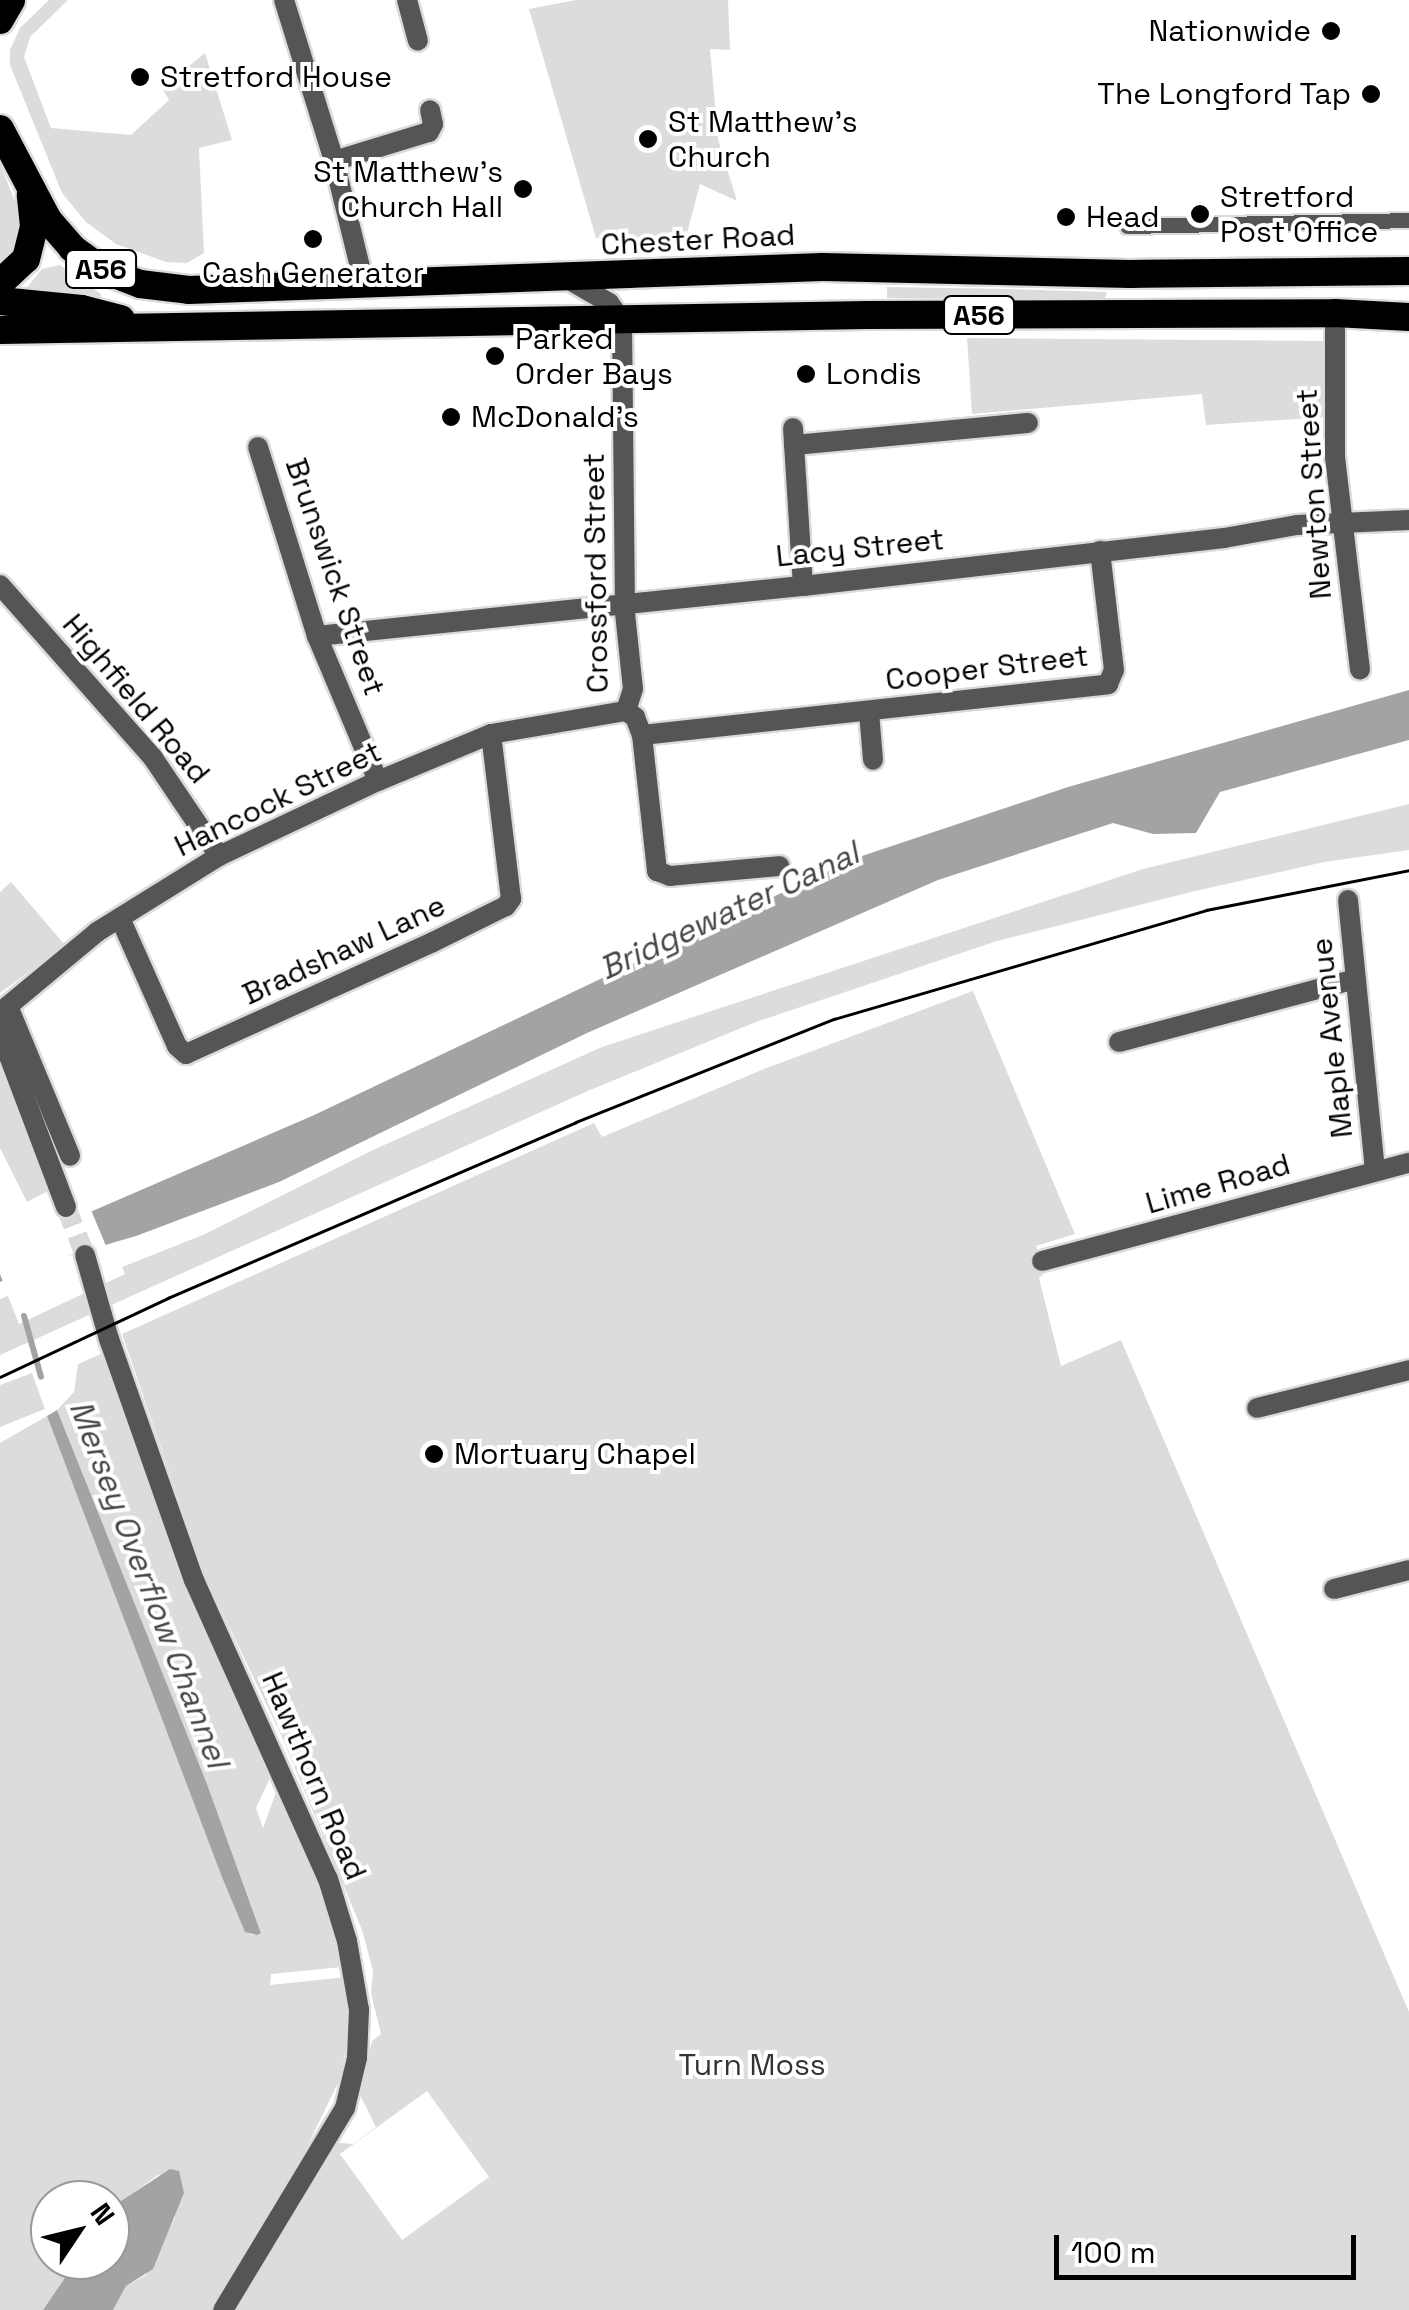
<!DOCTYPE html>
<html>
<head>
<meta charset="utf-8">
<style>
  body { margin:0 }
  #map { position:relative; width:1409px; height:2310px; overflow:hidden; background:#fff; font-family:"Space Grotesk",sans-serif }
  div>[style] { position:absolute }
  .green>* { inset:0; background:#dcdcdc }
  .water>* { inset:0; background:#a3a3a3 }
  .pier>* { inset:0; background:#fff }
  .stream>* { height:6px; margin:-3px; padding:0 3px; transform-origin:3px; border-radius:3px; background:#a3a3a3 }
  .minor-tunnel>* { height:20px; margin-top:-10px; transform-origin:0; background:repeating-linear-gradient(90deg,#d9d9d9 0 20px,transparent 0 30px) }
  .roads { filter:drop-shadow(2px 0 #dbdbdb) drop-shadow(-2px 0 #dbdbdb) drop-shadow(0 2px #dbdbdb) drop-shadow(0 -2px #dbdbdb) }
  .pedestrian>* { height:15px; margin:-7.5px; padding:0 7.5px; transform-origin:7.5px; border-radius:7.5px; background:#555 }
  .minor>* { height:20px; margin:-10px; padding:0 10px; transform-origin:10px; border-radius:10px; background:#555 }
  .primary>* { height:25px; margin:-12.5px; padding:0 12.5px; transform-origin:12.5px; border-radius:12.5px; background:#000 }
  .trunk>* { height:28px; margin:-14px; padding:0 14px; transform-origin:14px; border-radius:14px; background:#000 }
  .tram>* { height:2.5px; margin:-1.25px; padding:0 1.25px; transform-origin:1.25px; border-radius:1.25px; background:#000 }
  .dots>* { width:28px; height:28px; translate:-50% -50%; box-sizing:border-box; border:5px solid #fff; border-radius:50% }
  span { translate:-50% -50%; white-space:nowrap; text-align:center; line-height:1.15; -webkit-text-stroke:8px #fff; paint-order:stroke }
  .shield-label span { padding:2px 8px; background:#fff; border:2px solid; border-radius:8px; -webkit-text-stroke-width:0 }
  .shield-label { font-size:28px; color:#000; font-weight:700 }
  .poi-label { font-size:30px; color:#000 }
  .right { translate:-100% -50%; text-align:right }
  .left { translate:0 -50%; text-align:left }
  .street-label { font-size:30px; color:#000 }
  .park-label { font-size:30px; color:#333 }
  .water-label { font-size:32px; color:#444; font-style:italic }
  .north { position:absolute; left:30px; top:2180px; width:100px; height:100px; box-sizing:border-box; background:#fff; border:2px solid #999; border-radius:50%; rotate:55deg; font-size:28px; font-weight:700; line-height:40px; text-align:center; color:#000 }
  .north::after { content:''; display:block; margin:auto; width:35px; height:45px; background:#000; clip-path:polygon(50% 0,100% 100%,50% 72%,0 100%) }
  .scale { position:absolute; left:1054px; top:2235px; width:302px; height:45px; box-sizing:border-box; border:5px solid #000; border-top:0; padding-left:12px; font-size:30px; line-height:35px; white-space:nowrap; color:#000; -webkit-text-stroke:8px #fff; paint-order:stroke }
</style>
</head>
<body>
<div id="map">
  <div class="green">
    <i style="clip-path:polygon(49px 0,68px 0,30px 37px,24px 57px,51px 128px,131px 135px,169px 100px,162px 88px,205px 53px,232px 140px,199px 148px,204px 253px,187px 263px,166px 262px,116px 244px,86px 222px,62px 193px,10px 65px,10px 50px,20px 28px)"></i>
    <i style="clip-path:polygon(576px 0,728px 0,730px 50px,710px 49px,718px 139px,737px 201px,700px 184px,686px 237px,596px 238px,529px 9px)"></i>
    <i style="clip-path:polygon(0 164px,23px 221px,18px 248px,0 273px)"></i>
    <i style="clip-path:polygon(60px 265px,101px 294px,101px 299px,21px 295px,42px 269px)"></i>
    <i style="clip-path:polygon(887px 287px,1010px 289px,1107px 292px,1105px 298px,887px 298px)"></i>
    <i style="clip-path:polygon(967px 338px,1327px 341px,1331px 408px,1325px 417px,1206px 425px,1202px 394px,972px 414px)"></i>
    <i style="clip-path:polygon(1409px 804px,1409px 850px,1324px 862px,1191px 892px,997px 941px,756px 1022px,590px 1090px,0 1355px,0 1299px,8px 1296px,19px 1324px,125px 1274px,122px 1267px,203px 1235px,373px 1150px,602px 1047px,1143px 869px)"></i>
    <i style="clip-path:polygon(11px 882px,65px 945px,0 993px,0 892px)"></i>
    <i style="clip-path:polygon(evenodd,973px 991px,1075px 1234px,1036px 1246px,1046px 1271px,1039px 1278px,1061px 1366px,1121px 1340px,1409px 2012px,1409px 2310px,231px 2310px,331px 2142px,353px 2144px,376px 2127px,360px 2095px,372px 2041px,381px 2034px,371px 1993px,373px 1971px,362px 1930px,282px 1737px,205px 1576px,122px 1334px,594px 1123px,602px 1137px,764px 1069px,973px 991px,427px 2091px,489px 2177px,402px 2240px,340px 2154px,427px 2091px)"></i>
    <i style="clip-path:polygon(0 1062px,48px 1191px,27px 1202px,0 1148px)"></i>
    <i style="clip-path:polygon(101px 1354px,195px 1609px,272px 1774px,256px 1808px,263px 1828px,278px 1787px,316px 1876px,335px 1938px,342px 1967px,271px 1974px,270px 1985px,347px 1977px,349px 2032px,340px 2079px,295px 2171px,211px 2310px,113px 2310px,126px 2286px,146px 2275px,175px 2218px,159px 2174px,110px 2211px,110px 2200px,50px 2200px,50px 2260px,77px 2260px,43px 2310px,0 2310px,0 1443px,47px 1416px,245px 1931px,252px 1935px,261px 1932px,207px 1784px,57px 1410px,74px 1392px,78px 1364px)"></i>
    <i style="clip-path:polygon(32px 1373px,45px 1409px,0 1427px,0 1385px)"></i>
  </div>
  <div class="water">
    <i style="clip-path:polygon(1409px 690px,1409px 740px,1220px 792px,1196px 833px,1153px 834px,1113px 823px,938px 880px,587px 1033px,279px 1182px,136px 1236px,30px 1267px,0 1282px,0 1251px,312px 1116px,853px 859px,1068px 787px)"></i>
    <i style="clip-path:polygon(57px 1410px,207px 1784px,261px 1933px,257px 1935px,245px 1932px,222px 1877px,47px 1416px)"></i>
    <i style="clip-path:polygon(170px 2169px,179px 2171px,184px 2193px,153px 2269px,126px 2286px,113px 2310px,43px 2310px,77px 2260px,110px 2260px,110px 2211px,115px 2205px)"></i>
  </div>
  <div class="pier">
    <i style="clip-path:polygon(91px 1210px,106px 1246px,70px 1255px,5px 1287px,0 1274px,0 1246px)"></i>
  </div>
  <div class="stream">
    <i style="left:24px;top:1316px;width:63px;rotate:74.4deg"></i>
  </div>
  <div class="minor-tunnel">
    <i style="left:66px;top:1207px;width:52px;rotate:68.4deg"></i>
  </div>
  <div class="roads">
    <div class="pedestrian">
      <i style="left:1127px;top:226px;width:282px;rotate:-1.2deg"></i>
    </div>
    <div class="minor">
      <i style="left:284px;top:0;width:169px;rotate:72.7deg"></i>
      <i style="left:334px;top:161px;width:126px;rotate:76.2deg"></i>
      <i style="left:407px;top:0;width:42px;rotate:75deg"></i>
      <i style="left:334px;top:161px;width:99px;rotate:-17deg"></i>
      <i style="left:429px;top:132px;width:9px;rotate:-63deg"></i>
      <i style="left:433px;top:124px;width:14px;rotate:-102deg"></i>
      <i style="left:568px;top:279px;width:48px;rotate:30.3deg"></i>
      <i style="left:609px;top:303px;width:22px;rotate:54deg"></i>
      <i style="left:622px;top:321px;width:292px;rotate:89.4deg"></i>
      <i style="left:625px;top:613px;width:76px;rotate:84deg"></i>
      <i style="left:633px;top:689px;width:23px;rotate:108deg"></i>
      <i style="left:1335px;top:313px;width:144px;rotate:90deg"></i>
      <i style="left:1335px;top:457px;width:214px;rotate:83.3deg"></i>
      <i style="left:793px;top:428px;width:158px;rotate:86.4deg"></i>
      <i style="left:794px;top:445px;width:235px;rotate:-5.4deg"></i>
      <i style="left:258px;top:447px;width:198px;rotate:72.7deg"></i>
      <i style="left:317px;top:636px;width:157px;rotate:67.2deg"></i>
      <i style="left:0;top:585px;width:231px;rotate:48.5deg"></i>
      <i style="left:153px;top:758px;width:118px;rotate:56deg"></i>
      <i style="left:317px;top:636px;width:489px;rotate:-5.9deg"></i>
      <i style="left:803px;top:586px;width:424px;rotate:-6.5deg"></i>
      <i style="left:1224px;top:538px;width:74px;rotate:-10.1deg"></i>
      <i style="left:1297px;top:525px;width:112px;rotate:-2.6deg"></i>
      <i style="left:626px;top:711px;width:11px;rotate:34deg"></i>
      <i style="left:635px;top:717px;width:19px;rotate:69deg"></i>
      <i style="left:642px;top:735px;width:137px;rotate:83.7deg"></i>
      <i style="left:657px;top:871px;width:14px;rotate:21deg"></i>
      <i style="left:670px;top:876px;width:110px;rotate:-5.2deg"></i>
      <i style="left:869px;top:712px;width:48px;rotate:85.2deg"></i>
      <i style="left:642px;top:735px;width:469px;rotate:-6.2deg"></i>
      <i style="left:1108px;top:684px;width:15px;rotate:-67deg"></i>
      <i style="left:1114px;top:670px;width:120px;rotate:-96.7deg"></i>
      <i style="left:1348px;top:900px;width:272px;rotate:84.3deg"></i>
      <i style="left:120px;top:918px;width:140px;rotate:66deg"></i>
      <i style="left:177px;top:1046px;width:12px;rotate:42deg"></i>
      <i style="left:186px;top:1054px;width:271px;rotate:-24.4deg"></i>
      <i style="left:433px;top:942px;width:81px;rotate:-26.3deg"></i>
      <i style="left:506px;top:906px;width:9px;rotate:-54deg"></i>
      <i style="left:511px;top:899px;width:166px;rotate:-96.9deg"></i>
      <i style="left:8px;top:1006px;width:162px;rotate:67.5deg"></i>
      <i style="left:1119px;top:1042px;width:245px;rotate:-14.9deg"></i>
      <i style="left:66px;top:1207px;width:178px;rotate:-110.7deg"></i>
      <i style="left:3px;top:1040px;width:16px;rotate:-97deg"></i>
      <i style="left:1px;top:1024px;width:19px;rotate:-69deg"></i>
      <i style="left:8px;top:1006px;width:116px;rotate:-39.7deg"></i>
      <i style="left:97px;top:932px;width:144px;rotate:-31.9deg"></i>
      <i style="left:219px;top:856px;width:176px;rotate:-25.3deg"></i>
      <i style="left:378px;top:781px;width:122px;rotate:-22.6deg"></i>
      <i style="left:491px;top:734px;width:137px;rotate:-9.7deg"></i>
      <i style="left:85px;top:1255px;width:87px;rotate:74.1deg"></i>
      <i style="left:109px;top:1339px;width:256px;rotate:70.6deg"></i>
      <i style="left:194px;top:1580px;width:328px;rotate:65.9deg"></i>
      <i style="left:328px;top:1879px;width:65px;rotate:73deg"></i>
      <i style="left:347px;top:1941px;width:70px;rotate:80.1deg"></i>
      <i style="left:359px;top:2010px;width:48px;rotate:92.4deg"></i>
      <i style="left:357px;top:2058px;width:51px;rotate:103.5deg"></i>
      <i style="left:345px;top:2108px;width:236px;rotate:121.1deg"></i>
      <i style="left:1042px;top:1261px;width:380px;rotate:-15deg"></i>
      <i style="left:1257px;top:1408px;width:157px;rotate:-14deg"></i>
      <i style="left:1334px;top:1589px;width:77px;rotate:-14.2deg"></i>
    </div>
    <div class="primary">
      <i style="left:0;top:21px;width:24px;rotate:-60deg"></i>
    </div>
    <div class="trunk">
      <i style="left:0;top:129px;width:103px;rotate:62.2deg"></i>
      <i style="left:48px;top:220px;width:37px;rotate:49deg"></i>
      <i style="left:72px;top:248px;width:36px;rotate:36deg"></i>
      <i style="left:101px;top:269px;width:42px;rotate:21deg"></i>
      <i style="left:140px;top:284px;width:49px;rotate:7deg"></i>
      <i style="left:189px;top:290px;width:634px;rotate:-2.08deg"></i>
      <i style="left:823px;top:267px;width:307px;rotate:1.3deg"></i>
      <i style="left:1130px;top:274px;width:279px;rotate:-0.6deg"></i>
      <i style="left:0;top:283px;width:35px;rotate:-43deg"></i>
      <i style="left:26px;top:259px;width:34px;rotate:-76deg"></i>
      <i style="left:34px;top:226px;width:31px;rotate:-96deg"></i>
      <i style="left:0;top:301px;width:82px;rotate:5.6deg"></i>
      <i style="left:82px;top:309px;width:40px;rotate:14.4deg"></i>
      <i style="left:0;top:330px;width:867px;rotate:-0.99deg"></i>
      <i style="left:867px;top:315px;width:468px;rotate:-0.2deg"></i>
      <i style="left:1335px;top:313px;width:74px;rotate:3.1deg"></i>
    </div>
  </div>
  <div class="tram">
    <i style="left:0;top:1377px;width:186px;rotate:-25.2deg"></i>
    <i style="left:168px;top:1298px;width:444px;rotate:-23.3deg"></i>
    <i style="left:576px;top:1122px;width:278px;rotate:-21.8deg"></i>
    <i style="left:834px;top:1019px;width:388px;rotate:-16.3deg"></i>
    <i style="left:1206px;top:910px;width:207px;rotate:-11.1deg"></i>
  </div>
  <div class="dots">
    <i style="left:1331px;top:31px;background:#000"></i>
    <i style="left:140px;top:77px;background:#000"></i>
    <i style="left:1371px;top:94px;background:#000"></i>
    <i style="left:648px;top:139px;background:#000"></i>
    <i style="left:523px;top:189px;background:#000"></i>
    <i style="left:1200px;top:214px;background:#000"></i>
    <i style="left:1066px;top:217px;background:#000"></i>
    <i style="left:313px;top:239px;background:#000"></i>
    <i style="left:495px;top:356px;background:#000"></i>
    <i style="left:806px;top:374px;background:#000"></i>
    <i style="left:451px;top:417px;background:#000"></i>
    <i style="left:434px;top:1454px;background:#000"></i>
  </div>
  <div class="shield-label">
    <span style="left:101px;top:269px">A56</span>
    <span style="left:979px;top:315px">A56</span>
  </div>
  <div class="poi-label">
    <span class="right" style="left:1311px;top:31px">Nationwide</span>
    <span class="left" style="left:160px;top:77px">Stretford House</span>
    <span class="right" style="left:1351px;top:94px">The Longford Tap</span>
    <span class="left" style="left:668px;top:139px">St Matthew's<br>Church</span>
    <span class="right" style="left:503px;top:189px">St Matthew's<br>Church Hall</span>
    <span class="left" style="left:1220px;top:214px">Stretford<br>Post Office</span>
    <span class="left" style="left:1086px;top:217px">Head</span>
    <span style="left:313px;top:273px">Cash Generator</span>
    <span class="left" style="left:515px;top:356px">Parked<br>Order Bays</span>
    <span class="left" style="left:826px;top:374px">Londis</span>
    <span class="left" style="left:471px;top:417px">McDonald's</span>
    <span class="left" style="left:454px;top:1454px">Mortuary Chapel</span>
  </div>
  <div class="street-label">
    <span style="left:698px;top:240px;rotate:-3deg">Chester Road</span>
    <span style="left:1314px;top:494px;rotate:-94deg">Newton Street</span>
    <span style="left:860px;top:548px;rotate:-6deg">Lacy Street</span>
    <span style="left:596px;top:573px;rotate:-91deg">Crossford Street</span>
    <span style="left:335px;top:577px;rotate:71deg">Brunswick Street</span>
    <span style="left:987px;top:668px;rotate:-7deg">Cooper Street</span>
    <span style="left:136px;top:699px;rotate:50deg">Highfield Road</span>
    <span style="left:278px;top:799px;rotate:-26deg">Hancock Street</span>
    <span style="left:344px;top:950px;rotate:-25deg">Bradshaw Lane</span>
    <span style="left:1332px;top:1038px;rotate:-96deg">Maple Avenue</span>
    <span style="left:1218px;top:1184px;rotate:-16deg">Lime Road</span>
    <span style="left:314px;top:1776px;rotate:67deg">Hawthorn Road</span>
  </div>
  <div class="park-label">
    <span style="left:752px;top:2065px">Turn Moss</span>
  </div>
  <div class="water-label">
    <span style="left:729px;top:911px;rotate:-25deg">Bridgewater Canal</span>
    <span style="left:149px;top:1584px;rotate:69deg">Mersey Overflow Channel</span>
  </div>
  <div class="north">N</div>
  <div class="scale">100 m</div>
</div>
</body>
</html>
